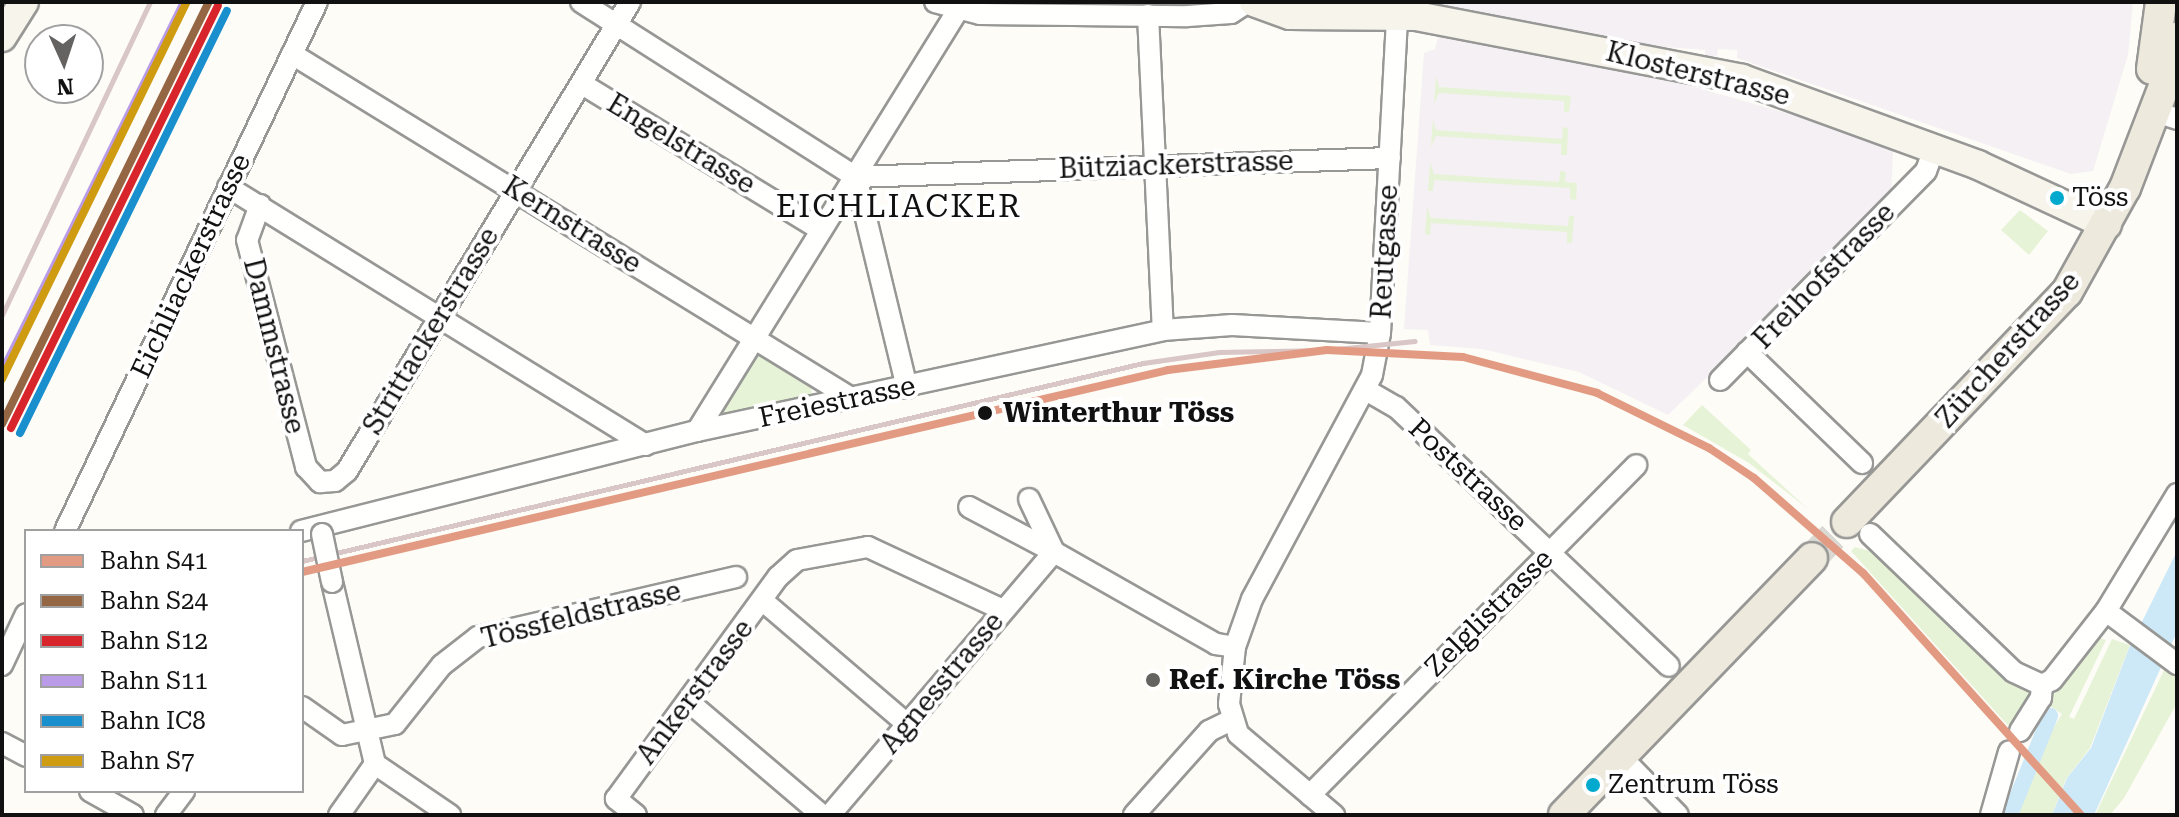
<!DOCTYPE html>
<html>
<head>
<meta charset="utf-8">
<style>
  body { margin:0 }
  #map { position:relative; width:2179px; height:817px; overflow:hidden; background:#fdfcf7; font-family:"Roboto Serif",serif }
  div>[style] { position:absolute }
  .industrial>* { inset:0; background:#f5f0f3 }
  .green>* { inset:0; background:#e7f3d7 }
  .water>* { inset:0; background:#cde8f7 }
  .canal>* { height:16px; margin:-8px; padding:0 8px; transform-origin:8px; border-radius:8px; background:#cde8f7 }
  .primary-tunnel>* { height:30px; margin-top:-15px; transform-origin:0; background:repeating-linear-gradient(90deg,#dad9d4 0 30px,transparent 0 45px) }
  .roads { filter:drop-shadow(2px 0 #979795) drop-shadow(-2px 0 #979795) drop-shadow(0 2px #979795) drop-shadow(0 -2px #979795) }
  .street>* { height:20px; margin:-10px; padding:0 10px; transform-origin:10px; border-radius:10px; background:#fffffe }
  .secondary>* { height:28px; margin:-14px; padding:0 14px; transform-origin:14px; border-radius:14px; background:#f6f4eb }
  .primary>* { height:30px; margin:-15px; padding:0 15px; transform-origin:15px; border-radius:15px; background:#ede9dc }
  .rail>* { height:5px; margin:-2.5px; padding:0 2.5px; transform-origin:2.5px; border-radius:2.5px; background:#d9c6c7 }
  .bridges { filter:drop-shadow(2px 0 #979795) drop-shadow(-2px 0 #979795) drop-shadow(0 2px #979795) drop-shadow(0 -2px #979795) }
  .street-bridge>* { height:20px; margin:-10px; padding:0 10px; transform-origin:10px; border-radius:10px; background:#fffffe }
  .rail-1>* { height:8px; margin:-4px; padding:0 4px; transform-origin:4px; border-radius:4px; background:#e29b82 }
  .rail-2>* { height:8px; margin:-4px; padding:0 4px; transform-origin:4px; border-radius:4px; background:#946644 }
  .rail-3>* { height:8px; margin:-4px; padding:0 4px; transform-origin:4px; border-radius:4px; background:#d8242b }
  .rail-4>* { height:8px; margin:-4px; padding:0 4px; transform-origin:4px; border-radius:4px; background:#b99be7 }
  .rail-5>* { height:8px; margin:-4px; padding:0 4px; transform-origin:4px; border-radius:4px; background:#1a8fce }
  .rail-6>* { height:8px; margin:-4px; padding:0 4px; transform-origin:4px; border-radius:4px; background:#cf9b10 }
  .dots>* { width:22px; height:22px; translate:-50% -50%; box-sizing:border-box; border:4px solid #fff; border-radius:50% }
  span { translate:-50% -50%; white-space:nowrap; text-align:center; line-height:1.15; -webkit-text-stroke:8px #fff; paint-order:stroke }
  .bus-label { font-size:26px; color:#111 }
  .left { translate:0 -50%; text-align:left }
  .street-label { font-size:28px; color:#111 }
  .stop-label { font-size:28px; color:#111; font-weight:700 }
  .poi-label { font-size:28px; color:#111; font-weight:700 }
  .quarter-label { font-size:32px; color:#111; letter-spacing:2px }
  .frame { position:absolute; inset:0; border:4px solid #111; pointer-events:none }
  .legend { position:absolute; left:24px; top:529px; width:280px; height:264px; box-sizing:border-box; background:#fff; border:2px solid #a0a0a0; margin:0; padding:10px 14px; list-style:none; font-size:24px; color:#111 }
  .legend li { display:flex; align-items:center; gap:16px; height:40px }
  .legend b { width:40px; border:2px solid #a0a0a0 }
  .north { position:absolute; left:24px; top:24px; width:80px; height:80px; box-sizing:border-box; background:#fff; border:2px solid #a0a0a0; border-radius:50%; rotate:177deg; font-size:22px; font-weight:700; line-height:32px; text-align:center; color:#111 }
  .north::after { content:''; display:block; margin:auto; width:28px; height:36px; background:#646362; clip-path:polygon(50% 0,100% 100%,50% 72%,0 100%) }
</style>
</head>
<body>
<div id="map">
  <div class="industrial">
    <i style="clip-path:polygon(1420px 2px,2133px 2px,2128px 55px,2093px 171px,2071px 174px,1737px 58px,1737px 50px,1718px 49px,1717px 56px,1705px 56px,1705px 50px,1652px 46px)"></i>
    <i style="clip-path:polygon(1439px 34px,1673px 81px,1811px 120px,1893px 151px,1891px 200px,1668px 415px,1579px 372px,1482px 349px,1430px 345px,1428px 330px,1404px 329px,1424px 53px,1435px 49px)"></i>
  </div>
  <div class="green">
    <i style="clip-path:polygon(1436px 76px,1439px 87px,1571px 96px,1569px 112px,1564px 112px,1564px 101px,1439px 93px,1434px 104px)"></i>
    <i style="clip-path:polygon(1433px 120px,1436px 130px,1562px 139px,1563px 127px,1568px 128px,1567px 155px,1561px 155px,1561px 144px,1436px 136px,1431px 147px)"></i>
    <i style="clip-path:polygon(1430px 163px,1434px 174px,1559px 182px,1560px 171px,1566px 172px,1565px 182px,1577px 183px,1576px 200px,1570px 199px,1570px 188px,1434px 180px,1433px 191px,1428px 191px)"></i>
    <i style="clip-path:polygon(1427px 207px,1431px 218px,1568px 226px,1569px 216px,1574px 216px,1572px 243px,1567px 243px,1567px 232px,1431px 223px,1430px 235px,1425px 234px)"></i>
    <i style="clip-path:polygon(2020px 210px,2048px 231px,2029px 255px,2001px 230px)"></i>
    <i style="clip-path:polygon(757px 352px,811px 385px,812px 398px,733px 416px,717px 411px)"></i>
    <i style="clip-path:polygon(1702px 405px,1751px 450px,1748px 454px,1808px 509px,1749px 463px,1683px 425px)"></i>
    <i style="clip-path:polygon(1855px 547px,1877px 553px,2031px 693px,2013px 731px,1851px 551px)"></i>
    <i style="clip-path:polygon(2097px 637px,2106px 640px,2069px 717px,2074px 719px,2112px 639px,2130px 645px,2090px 748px,2066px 779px,2052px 815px,2014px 815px,2030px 766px,2062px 714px,2047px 704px)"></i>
    <i style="clip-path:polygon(2177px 643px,2177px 703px,2124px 798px,2110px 815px,2095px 815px)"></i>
  </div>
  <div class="water">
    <i style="clip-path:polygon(2177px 551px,2177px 632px,2094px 815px,2052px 815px,2067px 778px,2091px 748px,2129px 648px)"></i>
  </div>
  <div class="canal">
    <i style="left:2010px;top:815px;width:107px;rotate:-68deg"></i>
  </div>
  <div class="primary-tunnel">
    <i style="left:1812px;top:558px;width:50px;rotate:-45.8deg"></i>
  </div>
  <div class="roads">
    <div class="street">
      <i style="left:581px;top:2px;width:326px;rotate:32.5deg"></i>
      <i style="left:856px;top:177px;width:534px;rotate:-2.04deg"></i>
      <i style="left:935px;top:2px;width:47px;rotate:14.9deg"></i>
      <i style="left:980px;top:14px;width:208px;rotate:0.6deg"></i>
      <i style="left:1188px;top:16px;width:43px;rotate:-4deg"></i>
      <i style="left:1231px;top:13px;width:20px;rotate:-33deg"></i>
      <i style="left:1148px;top:15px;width:315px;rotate:87.3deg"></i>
      <i style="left:292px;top:54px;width:656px;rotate:31.61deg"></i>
      <i style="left:582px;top:84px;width:280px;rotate:31.4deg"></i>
      <i style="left:2153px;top:111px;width:25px;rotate:18deg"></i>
      <i style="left:856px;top:177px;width:217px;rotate:76.4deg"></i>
      <i style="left:228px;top:187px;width:491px;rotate:31.7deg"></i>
      <i style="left:260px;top:205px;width:37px;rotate:110deg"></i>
      <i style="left:247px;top:240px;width:235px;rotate:75.4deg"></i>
      <i style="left:306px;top:467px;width:21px;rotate:47deg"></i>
      <i style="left:320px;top:482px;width:15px;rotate:-4deg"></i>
      <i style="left:335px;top:481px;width:16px;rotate:-40deg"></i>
      <i style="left:347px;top:471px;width:548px;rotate:-58.89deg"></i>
      <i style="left:1747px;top:352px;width:160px;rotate:44deg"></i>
      <i style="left:1720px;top:380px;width:293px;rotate:-45.4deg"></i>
      <i style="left:1926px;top:171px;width:23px;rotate:-70deg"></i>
      <i style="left:1366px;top:390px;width:34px;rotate:30deg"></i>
      <i style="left:1396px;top:407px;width:376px;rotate:43.5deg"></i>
      <i style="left:697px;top:431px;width:505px;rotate:-58.2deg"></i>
      <i style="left:1029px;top:499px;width:59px;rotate:64.7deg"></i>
      <i style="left:1054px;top:552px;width:186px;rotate:29.6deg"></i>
      <i style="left:1216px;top:644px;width:19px;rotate:9deg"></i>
      <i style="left:1235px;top:647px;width:57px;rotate:96deg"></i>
      <i style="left:1229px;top:704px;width:31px;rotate:73deg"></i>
      <i style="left:1238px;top:734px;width:126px;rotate:40.2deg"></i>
      <i style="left:65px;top:531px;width:586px;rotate:-64.53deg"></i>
      <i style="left:301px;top:531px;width:408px;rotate:-14.2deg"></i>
      <i style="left:697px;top:431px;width:477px;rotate:-12.2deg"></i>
      <i style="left:1163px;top:330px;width:69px;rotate:-4.1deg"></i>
      <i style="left:1232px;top:325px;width:148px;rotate:3.1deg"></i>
      <i style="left:1870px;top:534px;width:199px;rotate:43.8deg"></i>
      <i style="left:2014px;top:672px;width:31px;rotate:25deg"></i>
      <i style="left:332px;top:582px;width:187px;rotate:76.7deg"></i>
      <i style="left:763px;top:601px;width:189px;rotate:40.5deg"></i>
      <i style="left:2106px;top:611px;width:89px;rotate:36.7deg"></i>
      <i style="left:1235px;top:647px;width:51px;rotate:-70.5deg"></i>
      <i style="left:1252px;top:599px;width:254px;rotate:-61.8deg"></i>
      <i style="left:1372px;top:375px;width:43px;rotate:-79.2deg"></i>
      <i style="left:1380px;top:333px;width:318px;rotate:-86.9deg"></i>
      <i style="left:2px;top:665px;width:56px;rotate:-64.8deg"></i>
      <i style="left:2042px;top:685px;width:11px;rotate:-27deg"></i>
      <i style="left:2052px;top:680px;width:88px;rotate:-52deg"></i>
      <i style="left:2106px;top:611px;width:137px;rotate:-58.7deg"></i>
      <i style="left:689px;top:702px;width:175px;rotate:40.4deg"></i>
      <i style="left:302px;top:707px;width:49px;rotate:35deg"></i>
      <i style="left:342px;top:735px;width:54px;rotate:-11.7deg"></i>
      <i style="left:395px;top:724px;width:75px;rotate:-51.5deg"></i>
      <i style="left:442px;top:665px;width:46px;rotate:-37.9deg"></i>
      <i style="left:478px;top:637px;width:265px;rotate:-13.1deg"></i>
      <i style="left:2020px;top:731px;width:39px;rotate:-58deg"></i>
      <i style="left:2041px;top:698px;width:13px;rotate:-86deg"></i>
      <i style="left:2px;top:743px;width:27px;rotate:28deg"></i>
      <i style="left:1621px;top:757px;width:81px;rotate:45.5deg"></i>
      <i style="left:375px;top:764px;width:91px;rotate:34.2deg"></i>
      <i style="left:90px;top:791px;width:49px;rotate:29.2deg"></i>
      <i style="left:1310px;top:795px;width:464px;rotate:-45.3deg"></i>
      <i style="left:166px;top:815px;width:30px;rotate:-53deg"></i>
      <i style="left:339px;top:815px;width:62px;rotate:-54.8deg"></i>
      <i style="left:636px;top:815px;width:26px;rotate:-141deg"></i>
      <i style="left:616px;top:799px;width:275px;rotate:-53.9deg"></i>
      <i style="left:778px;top:577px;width:25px;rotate:-42deg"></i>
      <i style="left:797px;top:560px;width:72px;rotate:-10.4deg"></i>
      <i style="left:868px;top:547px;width:149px;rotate:25deg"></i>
      <i style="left:830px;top:815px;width:345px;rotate:-49.6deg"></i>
      <i style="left:1054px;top:552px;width:96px;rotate:-152.1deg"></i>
      <i style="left:1134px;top:815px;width:113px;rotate:-48.2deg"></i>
      <i style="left:1209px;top:731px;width:25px;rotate:-26deg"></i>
      <i style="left:1991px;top:815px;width:66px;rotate:-74.1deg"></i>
    </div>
    <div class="secondary">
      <i style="left:1254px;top:2px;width:38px;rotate:20deg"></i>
      <i style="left:1290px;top:15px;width:126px;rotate:0.5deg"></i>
      <i style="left:1416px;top:16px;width:332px;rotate:10.9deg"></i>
      <i style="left:1742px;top:79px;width:251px;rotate:20deg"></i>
      <i style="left:1978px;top:165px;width:142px;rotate:24.9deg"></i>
      <i style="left:2px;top:37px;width:41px;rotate:-57.8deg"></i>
    </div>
    <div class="primary">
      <i style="left:2152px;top:69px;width:68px;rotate:-82.3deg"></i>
      <i style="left:1847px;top:522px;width:318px;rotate:-46.3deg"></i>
      <i style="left:2067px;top:292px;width:119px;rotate:-60.9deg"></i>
      <i style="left:2125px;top:188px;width:125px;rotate:-69deg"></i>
      <i style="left:2170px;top:71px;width:34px;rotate:-78deg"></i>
      <i style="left:1564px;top:815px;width:357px;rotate:-46deg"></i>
    </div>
  </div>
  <div class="rail">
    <i style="left:2px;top:315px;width:346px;rotate:-64.7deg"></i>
    <i style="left:302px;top:561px;width:864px;rotate:-13.25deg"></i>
    <i style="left:1143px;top:363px;width:77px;rotate:-8.2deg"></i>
    <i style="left:1219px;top:352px;width:108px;rotate:-1.1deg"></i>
    <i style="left:1327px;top:350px;width:88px;rotate:-5.8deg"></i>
  </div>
  <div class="bridges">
    <div class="street-bridge">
      <i style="left:322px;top:534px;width:49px;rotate:78.2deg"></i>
    </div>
  </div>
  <div class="rail-1">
    <i style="left:302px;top:572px;width:889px;rotate:-13.13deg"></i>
    <i style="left:1168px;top:370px;width:160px;rotate:-7.2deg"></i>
    <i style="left:1327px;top:350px;width:136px;rotate:2.9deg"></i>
    <i style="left:1463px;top:357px;width:139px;rotate:15deg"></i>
    <i style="left:1597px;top:393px;width:125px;rotate:26.2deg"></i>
    <i style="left:1709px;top:448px;width:54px;rotate:33.7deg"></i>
    <i style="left:1754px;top:478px;width:145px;rotate:41.1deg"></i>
    <i style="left:1863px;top:573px;width:326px;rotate:48deg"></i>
  </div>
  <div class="rail-2">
    <i style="left:2px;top:424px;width:470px;rotate:-63.9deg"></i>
  </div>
  <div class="rail-3">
    <i style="left:11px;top:428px;width:470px;rotate:-63.9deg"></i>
  </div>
  <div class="rail-4">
    <i style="left:2px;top:372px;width:412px;rotate:-63.8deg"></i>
  </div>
  <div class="rail-5">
    <i style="left:20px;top:433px;width:470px;rotate:-63.9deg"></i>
  </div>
  <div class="rail-6">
    <i style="left:2px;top:379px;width:420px;rotate:-63.9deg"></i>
  </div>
  <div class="dots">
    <i style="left:2057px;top:198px;background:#00a9ce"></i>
    <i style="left:985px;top:413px;background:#111"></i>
    <i style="left:1153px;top:680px;background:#646362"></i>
    <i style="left:1593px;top:785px;background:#00a9ce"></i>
  </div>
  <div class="bus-label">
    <span class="left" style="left:2072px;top:198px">Töss</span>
    <span class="left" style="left:1608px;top:785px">Zentrum Töss</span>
  </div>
  <div class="street-label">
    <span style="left:1698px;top:74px;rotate:14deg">Klosterstrasse</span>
    <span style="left:681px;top:144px;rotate:31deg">Engelstrasse</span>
    <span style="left:1176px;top:165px;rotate:-2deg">Bütziackerstrasse</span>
    <span style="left:572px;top:225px;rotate:32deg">Kernstrasse</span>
    <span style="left:1385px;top:252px;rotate:-87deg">Reutgasse</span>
    <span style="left:191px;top:266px;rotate:-65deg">Eichliackerstrasse</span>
    <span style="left:1824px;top:276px;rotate:-46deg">Freihofstrasse</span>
    <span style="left:431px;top:331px;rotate:-59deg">Strittackerstrasse</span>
    <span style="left:274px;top:346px;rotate:76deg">Dammstrasse</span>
    <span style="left:2008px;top:350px;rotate:-48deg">Zürcherstrasse</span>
    <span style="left:837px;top:402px;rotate:-12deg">Freiestrasse</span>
    <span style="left:1468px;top:475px;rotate:43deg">Poststrasse</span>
    <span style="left:1489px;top:613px;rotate:-45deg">Zelglistrasse</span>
    <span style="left:581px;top:615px;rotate:-14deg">Tössfeldstrasse</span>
    <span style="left:942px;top:683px;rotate:-50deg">Agnesstrasse</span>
    <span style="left:695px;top:692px;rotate:-53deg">Ankerstrasse</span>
  </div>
  <div class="stop-label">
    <span class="left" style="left:1003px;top:413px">Winterthur Töss</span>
  </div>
  <div class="poi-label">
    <span class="left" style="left:1169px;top:680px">Ref. Kirche Töss</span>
  </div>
  <div class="quarter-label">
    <span style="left:899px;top:206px">EICHLIACKER</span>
  </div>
  <div class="frame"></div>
  <ul class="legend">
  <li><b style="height:10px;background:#e29b82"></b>Bahn S41</li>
  <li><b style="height:10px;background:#946644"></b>Bahn S24</li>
  <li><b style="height:10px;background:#d8242b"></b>Bahn S12</li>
  <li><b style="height:10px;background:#b99be7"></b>Bahn S11</li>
  <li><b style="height:10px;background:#1a8fce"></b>Bahn IC8</li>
  <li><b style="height:10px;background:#cf9b10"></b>Bahn S7</li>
  </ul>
  <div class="north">N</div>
</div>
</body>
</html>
